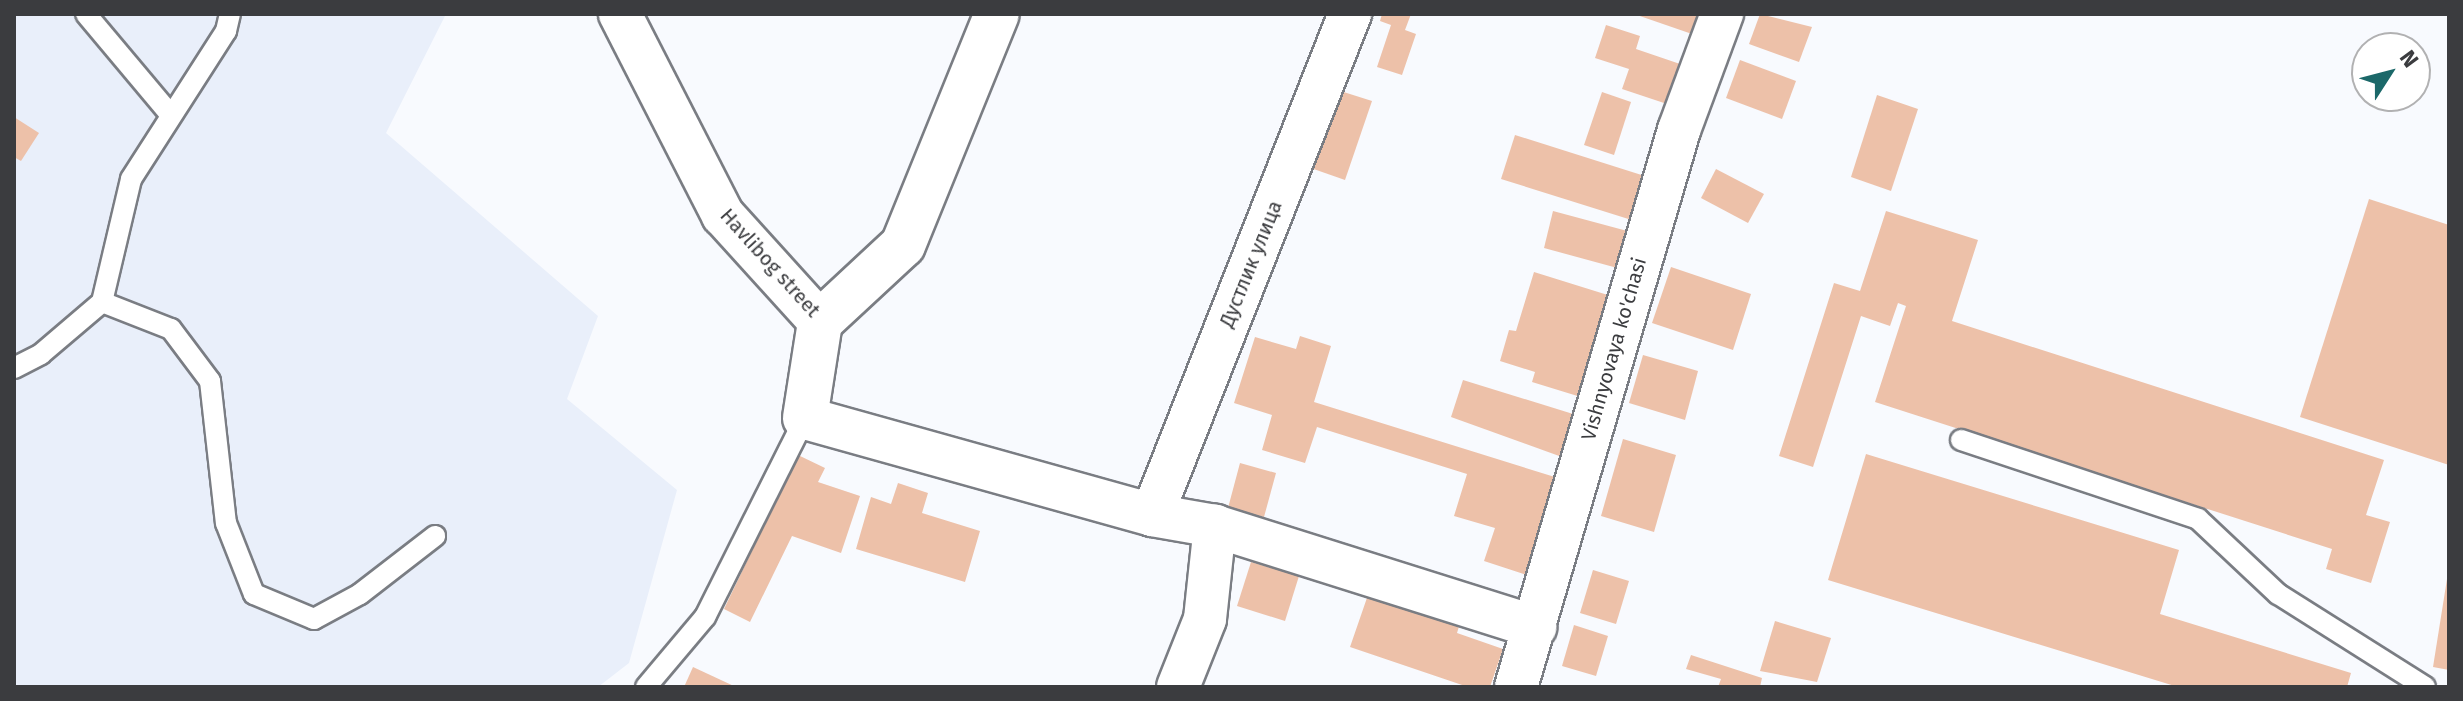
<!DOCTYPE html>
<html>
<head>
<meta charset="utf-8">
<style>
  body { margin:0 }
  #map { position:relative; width:2463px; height:701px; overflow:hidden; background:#f8fafe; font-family:"Fira Sans",sans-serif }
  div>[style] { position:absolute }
  .built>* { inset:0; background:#e9effa }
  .building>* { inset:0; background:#edc1a9 }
  .roads { filter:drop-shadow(2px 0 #7a7d83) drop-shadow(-2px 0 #7a7d83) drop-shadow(0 2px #7a7d83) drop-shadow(0 -2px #7a7d83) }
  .service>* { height:20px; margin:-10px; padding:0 10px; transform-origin:10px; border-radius:10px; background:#fff }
  .minor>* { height:42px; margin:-21px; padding:0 21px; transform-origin:21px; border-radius:21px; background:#fff }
  .tertiary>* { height:44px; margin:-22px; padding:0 22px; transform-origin:22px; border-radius:22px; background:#fff }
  span { translate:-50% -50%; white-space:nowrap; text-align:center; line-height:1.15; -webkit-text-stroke:7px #fff; paint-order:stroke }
  .street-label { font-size:20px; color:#3b3c3f }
  .frame { position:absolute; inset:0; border:16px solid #3b3c3f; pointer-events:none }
  .north { position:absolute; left:2351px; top:32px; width:80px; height:80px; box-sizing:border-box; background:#fff; border:2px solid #b1b1b2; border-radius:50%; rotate:54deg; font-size:22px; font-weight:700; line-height:32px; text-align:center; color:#3b3c3f }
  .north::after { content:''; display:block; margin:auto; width:28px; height:36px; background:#1b6869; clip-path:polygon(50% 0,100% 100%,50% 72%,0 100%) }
</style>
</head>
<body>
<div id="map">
  <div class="built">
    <i style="clip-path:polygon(14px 14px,446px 14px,386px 133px,598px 316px,567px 399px,677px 490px,629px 663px,598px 687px,14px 687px)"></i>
  </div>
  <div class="building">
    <i style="clip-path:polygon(1382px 14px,1411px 14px,1405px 30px,1416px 34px,1402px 75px,1377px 67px,1391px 25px,1380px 21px)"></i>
    <i style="clip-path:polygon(1634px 14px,1699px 14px,1692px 34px)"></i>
    <i style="clip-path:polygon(1760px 14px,1812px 27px,1799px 62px,1749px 44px)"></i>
    <i style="clip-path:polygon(1606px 25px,1640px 36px,1636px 49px,1686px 66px,1673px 106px,1622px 89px,1629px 69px,1595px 58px)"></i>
    <i style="clip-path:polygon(1740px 60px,1796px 81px,1782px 119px,1726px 98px)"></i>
    <i style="clip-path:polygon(1331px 88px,1372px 101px,1345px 180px,1305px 166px)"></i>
    <i style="clip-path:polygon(1602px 92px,1631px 102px,1614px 155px,1584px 145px)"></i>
    <i style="clip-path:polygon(1877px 95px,1918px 109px,1891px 191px,1851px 177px)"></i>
    <i style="clip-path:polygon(14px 117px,39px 133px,21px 161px,14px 157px)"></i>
    <i style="clip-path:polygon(1515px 135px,1651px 178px,1638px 222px,1501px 179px)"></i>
    <i style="clip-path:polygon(1716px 169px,1764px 194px,1748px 223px,1701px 198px)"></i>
    <i style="clip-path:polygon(2369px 199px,2449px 225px,2449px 465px,2300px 417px)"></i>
    <i style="clip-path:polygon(1553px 211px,1631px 232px,1621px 269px,1544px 248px)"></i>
    <i style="clip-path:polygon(1886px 211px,1978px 240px,1952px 321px,2384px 460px,2366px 515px,2390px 522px,2371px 583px,2326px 569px,2332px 549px,1875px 402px,1906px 306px,1898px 303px,1890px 326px,1861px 316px,1813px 467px,1779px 456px,1834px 283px,1860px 291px)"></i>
    <i style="clip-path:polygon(1671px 267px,1751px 294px,1733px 350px,1652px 323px)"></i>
    <i style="clip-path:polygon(1534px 272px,1611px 296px,1584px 398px,1532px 382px,1535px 372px,1500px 361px,1509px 330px,1516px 331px)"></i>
    <i style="clip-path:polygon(1300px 336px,1331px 346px,1314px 402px,1558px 478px,1527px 575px,1484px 561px,1495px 528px,1454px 516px,1467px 474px,1317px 427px,1305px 463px,1262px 450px,1272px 415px,1234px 403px,1255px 337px,1296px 349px)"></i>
    <i style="clip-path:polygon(1643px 355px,1698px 371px,1685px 420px,1629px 403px)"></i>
    <i style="clip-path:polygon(1463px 380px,1586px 418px,1573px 461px,1451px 417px)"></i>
    <i style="clip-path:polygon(1623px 439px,1676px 455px,1654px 532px,1601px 516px)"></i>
    <i style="clip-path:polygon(1866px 454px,2179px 550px,2160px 614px,2351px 673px,2347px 687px,2178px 687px,1828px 580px)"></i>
    <i style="clip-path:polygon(798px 455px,825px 468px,818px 482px,860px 496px,841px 553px,792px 536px,750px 622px,724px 609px)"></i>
    <i style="clip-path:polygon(1240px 463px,1276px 473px,1264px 517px,1228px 508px)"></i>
    <i style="clip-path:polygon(898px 483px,928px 493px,922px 513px,980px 531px,965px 582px,856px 549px,871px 497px,891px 504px)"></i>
    <i style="clip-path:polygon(1251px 562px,1299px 576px,1285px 621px,1237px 606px)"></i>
    <i style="clip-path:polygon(1593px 570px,1629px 581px,1616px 624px,1580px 613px)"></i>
    <i style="clip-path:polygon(2447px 579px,2449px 579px,2449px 670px,2433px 667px)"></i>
    <i style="clip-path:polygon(1369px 592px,1460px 623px,1457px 633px,1503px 649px,1490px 687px,1468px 687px,1350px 647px)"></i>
    <i style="clip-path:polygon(1775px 621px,1831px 638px,1817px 682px,1760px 671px)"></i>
    <i style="clip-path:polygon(1574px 625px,1608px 636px,1596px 676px,1562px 666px)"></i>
    <i style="clip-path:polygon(1691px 655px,1762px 678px,1760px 687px,1718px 687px,1721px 679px,1686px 669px)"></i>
    <i style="clip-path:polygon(693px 667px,736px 687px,684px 687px)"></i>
  </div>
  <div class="roads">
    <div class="service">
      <i style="left:86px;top:14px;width:129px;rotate:50deg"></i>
      <i style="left:102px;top:302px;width:74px;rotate:21.4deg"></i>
      <i style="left:171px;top:329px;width:65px;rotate:53.1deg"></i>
      <i style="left:210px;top:381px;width:143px;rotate:83.6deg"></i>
      <i style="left:226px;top:523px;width:76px;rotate:68.5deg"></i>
      <i style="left:254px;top:594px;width:65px;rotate:22.6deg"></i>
      <i style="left:314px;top:619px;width:52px;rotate:-28.5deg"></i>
      <i style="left:360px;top:594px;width:95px;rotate:-37.7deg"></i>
      <i style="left:14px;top:368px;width:30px;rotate:-27deg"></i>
      <i style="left:41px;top:354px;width:80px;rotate:-40.4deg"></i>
      <i style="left:102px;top:302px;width:126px;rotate:-76.7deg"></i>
      <i style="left:131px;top:179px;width:176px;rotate:-57.3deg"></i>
      <i style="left:226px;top:31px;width:17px;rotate:-77deg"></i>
      <i style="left:1961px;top:440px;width:250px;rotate:18.4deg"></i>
      <i style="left:2198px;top:519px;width:110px;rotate:43.2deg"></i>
      <i style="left:2278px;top:594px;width:174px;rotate:32.3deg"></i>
      <i style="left:646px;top:687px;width:92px;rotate:-49.9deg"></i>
      <i style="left:705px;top:617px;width:223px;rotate:-63.3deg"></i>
    </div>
    <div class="minor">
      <i style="left:620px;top:14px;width:226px;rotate:62.9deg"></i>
      <i style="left:723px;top:215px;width:144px;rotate:47.8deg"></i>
      <i style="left:805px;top:418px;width:360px;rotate:15.6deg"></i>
      <i style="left:1152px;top:515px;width:64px;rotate:9.9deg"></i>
      <i style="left:1215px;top:526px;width:336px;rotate:17.5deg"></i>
      <i style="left:1152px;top:515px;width:539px;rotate:-68.44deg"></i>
      <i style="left:1178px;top:687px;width:73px;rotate:-68.3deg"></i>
      <i style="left:1205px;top:619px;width:94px;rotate:-83.9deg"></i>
      <i style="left:1516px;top:687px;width:580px;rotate:-73.69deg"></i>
      <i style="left:1679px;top:130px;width:124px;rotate:-69.7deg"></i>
    </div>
    <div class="tertiary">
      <i style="left:805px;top:418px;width:97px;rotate:-81.1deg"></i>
      <i style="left:820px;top:322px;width:113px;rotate:-42.9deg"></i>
      <i style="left:903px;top:245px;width:249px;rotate:-67.9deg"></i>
    </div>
  </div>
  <div class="street-label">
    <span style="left:770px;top:263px;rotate:48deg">Hаvlibog street</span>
    <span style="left:1251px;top:264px;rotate:-68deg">Дустлик улица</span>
    <span style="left:1614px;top:349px;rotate:-74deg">Vishnyovaya ko'chasi</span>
  </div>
  <div class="frame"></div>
  <div class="north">N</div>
</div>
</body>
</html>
